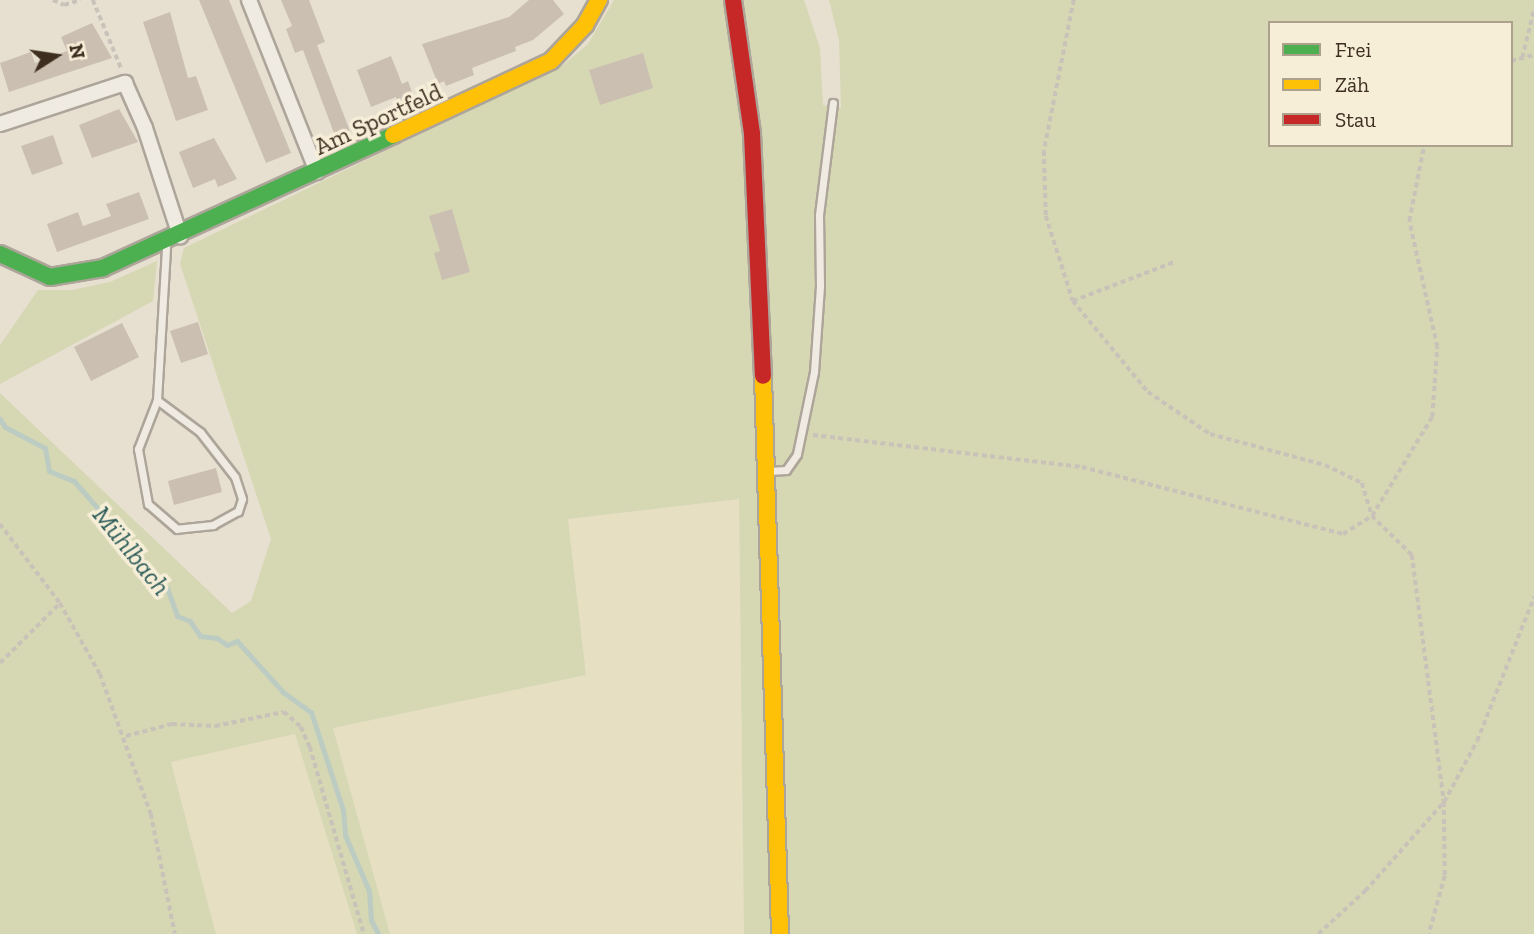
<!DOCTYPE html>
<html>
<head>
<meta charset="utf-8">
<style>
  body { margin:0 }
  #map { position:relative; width:1534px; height:934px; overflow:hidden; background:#e7e0d1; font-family:"Zilla Slab",serif }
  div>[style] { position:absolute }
  .farmland>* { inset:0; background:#e6dfc2 }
  .green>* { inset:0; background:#d6d7b3 }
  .stream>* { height:5px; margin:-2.5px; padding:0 2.5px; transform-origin:2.5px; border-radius:2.5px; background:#bcccc2 }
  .building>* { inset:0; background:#cbbfb2 }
  .path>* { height:3.5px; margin-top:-1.75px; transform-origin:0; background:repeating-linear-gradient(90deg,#c8c2b9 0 5px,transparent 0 8.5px) }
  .roads { filter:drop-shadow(2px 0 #ada599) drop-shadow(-2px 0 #ada599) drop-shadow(0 2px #ada599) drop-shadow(0 -2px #ada599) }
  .lane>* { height:7px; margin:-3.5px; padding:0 3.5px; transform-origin:3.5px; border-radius:3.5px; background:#efebe3 }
  .street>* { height:14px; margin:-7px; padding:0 7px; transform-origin:7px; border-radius:7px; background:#efebe3 }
  .fast>* { height:16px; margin:-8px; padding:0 8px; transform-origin:8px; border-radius:8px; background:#4caf50 }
  .slow>* { height:16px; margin:-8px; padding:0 8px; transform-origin:8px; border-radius:8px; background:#ffc107 }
  .jam>* { height:16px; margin:-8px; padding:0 8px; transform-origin:8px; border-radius:8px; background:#c62828 }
  span { translate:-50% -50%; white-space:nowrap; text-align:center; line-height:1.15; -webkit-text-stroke:7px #f7eed8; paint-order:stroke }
  .street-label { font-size:24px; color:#3d2e20 }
  .water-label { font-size:26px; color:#2f5d5a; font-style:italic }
  .legend { position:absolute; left:1268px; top:21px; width:245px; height:126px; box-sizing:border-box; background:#f7eed8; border:2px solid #ada18e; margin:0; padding:9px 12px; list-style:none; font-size:21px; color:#3d2e20 }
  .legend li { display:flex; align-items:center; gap:14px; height:35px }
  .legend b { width:35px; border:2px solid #ada18e }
  .north { position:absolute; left:21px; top:21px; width:70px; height:70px; -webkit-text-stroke:5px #f7eed8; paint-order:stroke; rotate:78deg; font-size:19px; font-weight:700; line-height:28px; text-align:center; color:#3d2e20 }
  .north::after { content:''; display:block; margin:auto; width:24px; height:32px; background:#3d2e20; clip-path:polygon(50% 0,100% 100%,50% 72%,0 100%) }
</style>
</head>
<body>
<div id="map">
  <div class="farmland">
    <i style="clip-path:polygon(739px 499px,744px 934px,390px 934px,333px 728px,586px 675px,568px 519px)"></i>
    <i style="clip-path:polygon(295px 734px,357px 934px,216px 934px,171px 761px)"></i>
  </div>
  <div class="green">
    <i style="clip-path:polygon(evenodd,614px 0,804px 0,820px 48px,823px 105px,841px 108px,839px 40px,829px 0,1534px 0,1534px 934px,744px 934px,739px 499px,568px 519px,586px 675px,333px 728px,390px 934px,357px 934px,295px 734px,171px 762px,216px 934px,0 934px,0 393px,232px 613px,251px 601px,271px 539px,180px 264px,184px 248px,563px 65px,588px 44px,614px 0,1270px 23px,1511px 23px,1511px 145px,1270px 145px,1270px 23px)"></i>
    <i style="clip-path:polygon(157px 261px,153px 301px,0 384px,0 345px,38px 290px,72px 290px,110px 282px)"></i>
  </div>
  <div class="stream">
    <i style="left:0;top:419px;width:9px;rotate:58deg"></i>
    <i style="left:5px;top:427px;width:45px;rotate:27.7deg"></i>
    <i style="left:45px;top:448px;width:23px;rotate:80deg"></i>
    <i style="left:49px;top:471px;width:27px;rotate:22deg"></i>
    <i style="left:74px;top:481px;width:111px;rotate:49deg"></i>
    <i style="left:147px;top:565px;width:13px;rotate:72deg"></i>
    <i style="left:151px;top:577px;width:19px;rotate:35deg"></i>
    <i style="left:167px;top:588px;width:30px;rotate:70deg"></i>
    <i style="left:177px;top:616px;width:14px;rotate:21deg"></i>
    <i style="left:190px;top:621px;width:18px;rotate:56deg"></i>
    <i style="left:200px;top:636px;width:17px;rotate:7deg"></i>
    <i style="left:217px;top:638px;width:12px;rotate:35deg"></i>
    <i style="left:227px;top:645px;width:11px;rotate:-22deg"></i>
    <i style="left:237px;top:641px;width:69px;rotate:48deg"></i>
    <i style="left:283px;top:692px;width:34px;rotate:36deg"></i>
    <i style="left:311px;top:712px;width:103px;rotate:71.9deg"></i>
    <i style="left:343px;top:810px;width:25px;rotate:85deg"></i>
    <i style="left:345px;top:835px;width:61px;rotate:66.8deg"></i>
    <i style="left:369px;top:891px;width:29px;rotate:86deg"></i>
    <i style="left:371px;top:920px;width:16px;rotate:63deg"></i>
  </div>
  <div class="building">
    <i style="clip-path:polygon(199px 0,229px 0,291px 153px,266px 163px)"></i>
    <i style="clip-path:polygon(281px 0,309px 0,325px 42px,317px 45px,350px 131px,335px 136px,303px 50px,295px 53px,286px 29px,292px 26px)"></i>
    <i style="clip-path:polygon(529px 0,553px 0,564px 14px,533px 40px,515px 47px,516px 51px,472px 68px,474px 75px,446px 86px,444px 81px,438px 84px,422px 44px,509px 17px)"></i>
    <i style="clip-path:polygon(170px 12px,188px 78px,196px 76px,208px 110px,176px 121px,143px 22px)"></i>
    <i style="clip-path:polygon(92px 23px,112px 58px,9px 92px,0 63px,31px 52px,35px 63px,67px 51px,61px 37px)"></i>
    <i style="clip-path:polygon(643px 53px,653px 88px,600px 105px,589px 70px)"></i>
    <i style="clip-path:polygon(391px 56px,402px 84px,408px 81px,414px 98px,399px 104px,396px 97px,371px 107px,357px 70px)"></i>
    <i style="clip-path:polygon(119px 109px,138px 142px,92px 158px,79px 125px)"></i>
    <i style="clip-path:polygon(53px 135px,63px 164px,32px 175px,21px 146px)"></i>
    <i style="clip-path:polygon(214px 138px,237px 179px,218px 187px,215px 179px,193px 188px,179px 152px)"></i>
    <i style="clip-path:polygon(139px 192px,149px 219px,57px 252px,47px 224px,78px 212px,83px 226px,111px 216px,106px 204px)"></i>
    <i style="clip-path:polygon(452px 209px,470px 272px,442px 280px,434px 253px,440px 251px,429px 216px)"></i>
    <i style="clip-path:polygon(198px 322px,208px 354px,181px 363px,170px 331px)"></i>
    <i style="clip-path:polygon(122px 323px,139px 357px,91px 381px,74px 347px)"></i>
    <i style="clip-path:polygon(216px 468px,222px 492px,174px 505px,168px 481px)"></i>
  </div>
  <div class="path">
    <i style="left:53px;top:0;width:12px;rotate:24deg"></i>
    <i style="left:64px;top:5px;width:17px;rotate:-17deg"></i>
    <i style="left:93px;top:0;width:74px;rotate:67.6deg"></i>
    <i style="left:1074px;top:0;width:154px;rotate:101.2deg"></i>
    <i style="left:1044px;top:151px;width:65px;rotate:88.2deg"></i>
    <i style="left:1046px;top:216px;width:89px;rotate:72.4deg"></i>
    <i style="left:1073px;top:301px;width:118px;rotate:50.5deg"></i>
    <i style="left:1148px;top:392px;width:75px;rotate:34.1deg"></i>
    <i style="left:1210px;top:434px;width:119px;rotate:15.1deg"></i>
    <i style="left:1325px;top:465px;width:41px;rotate:25.9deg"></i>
    <i style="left:1362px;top:483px;width:34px;rotate:73deg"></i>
    <i style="left:1372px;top:516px;width:56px;rotate:44.3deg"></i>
    <i style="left:1412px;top:555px;width:249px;rotate:82.6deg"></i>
    <i style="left:1444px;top:802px;width:74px;rotate:89.2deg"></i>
    <i style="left:1445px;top:876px;width:60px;rotate:105.4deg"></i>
    <i style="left:1522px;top:58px;width:50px;rotate:-76.2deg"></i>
    <i style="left:1511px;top:61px;width:24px;rotate:-15deg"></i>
    <i style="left:1073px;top:301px;width:108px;rotate:-21.1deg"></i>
    <i style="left:813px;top:435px;width:271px;rotate:6.8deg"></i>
    <i style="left:1082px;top:467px;width:269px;rotate:14.4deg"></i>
    <i style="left:1343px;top:534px;width:34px;rotate:-32deg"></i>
    <i style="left:1372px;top:516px;width:116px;rotate:-58.8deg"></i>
    <i style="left:1432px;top:417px;width:70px;rotate:-85.9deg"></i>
    <i style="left:1437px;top:347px;width:129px;rotate:-102.5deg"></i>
    <i style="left:1409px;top:221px;width:77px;rotate:-78.8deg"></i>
    <i style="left:0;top:524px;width:99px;rotate:52.8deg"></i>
    <i style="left:60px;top:603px;width:81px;rotate:60.6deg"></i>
    <i style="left:100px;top:674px;width:149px;rotate:70deg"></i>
    <i style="left:151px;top:814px;width:122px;rotate:78.7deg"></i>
    <i style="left:0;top:663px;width:85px;rotate:-45deg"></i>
    <i style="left:126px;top:736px;width:48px;rotate:-14.6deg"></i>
    <i style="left:172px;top:724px;width:43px;rotate:2.7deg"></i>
    <i style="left:215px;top:726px;width:70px;rotate:-11.5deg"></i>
    <i style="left:284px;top:712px;width:23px;rotate:41deg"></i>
    <i style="left:301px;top:727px;width:22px;rotate:66deg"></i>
    <i style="left:310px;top:747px;width:195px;rotate:73.9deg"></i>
    <i style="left:1318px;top:934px;width:64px;rotate:-42.5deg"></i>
    <i style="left:1365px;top:891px;width:119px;rotate:-48.4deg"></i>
    <i style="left:1444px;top:802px;width:69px;rotate:-61.6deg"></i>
    <i style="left:1477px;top:741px;width:155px;rotate:-68.4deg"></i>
  </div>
  <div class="roads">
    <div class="lane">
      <i style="left:157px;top:400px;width:54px;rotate:36.7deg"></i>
      <i style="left:200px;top:432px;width:57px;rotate:52.1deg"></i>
      <i style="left:235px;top:477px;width:23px;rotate:72deg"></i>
      <i style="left:242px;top:499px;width:13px;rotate:108deg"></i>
      <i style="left:238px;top:511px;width:29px;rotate:151deg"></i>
      <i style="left:213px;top:525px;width:36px;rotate:174deg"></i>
      <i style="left:177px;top:529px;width:38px;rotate:-139deg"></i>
      <i style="left:148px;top:504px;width:56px;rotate:-100.3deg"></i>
      <i style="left:138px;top:449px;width:53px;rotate:-68.8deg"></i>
      <i style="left:157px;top:400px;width:153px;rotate:-86.6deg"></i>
      <i style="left:768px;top:471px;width:18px;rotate:-3deg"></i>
      <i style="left:786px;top:470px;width:19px;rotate:-55deg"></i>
      <i style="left:797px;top:454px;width:84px;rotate:-78.3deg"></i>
      <i style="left:814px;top:372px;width:86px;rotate:-86deg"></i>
      <i style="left:820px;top:286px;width:71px;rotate:-90.8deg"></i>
      <i style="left:819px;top:215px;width:113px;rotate:-82.9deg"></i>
    </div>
    <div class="street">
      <i style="left:249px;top:0;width:185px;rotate:68.4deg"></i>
      <i style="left:0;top:124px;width:132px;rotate:-18.2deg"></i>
      <i style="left:125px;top:83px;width:49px;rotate:66deg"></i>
      <i style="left:145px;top:128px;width:114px;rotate:72deg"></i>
    </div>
    <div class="fast">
      <i style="left:0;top:254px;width:55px;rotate:24.7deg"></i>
      <i style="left:50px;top:277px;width:54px;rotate:-9.6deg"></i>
      <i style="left:103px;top:268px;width:319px;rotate:-24.6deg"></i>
    </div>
    <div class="slow">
      <i style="left:393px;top:135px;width:174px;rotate:-25.1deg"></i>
      <i style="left:551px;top:61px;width:50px;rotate:-46.6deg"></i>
      <i style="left:585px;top:25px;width:29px;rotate:-61deg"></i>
      <i style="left:763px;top:376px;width:558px;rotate:88.25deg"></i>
    </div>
    <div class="jam">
      <i style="left:733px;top:0;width:135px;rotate:81.9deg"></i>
      <i style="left:752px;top:134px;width:242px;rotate:87.4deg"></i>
    </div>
  </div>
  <div class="street-label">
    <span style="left:378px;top:119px;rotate:-25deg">Am Sportfeld</span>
  </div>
  <div class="water-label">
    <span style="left:131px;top:551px;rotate:51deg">Mühlbach</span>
  </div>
  <ul class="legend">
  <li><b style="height:9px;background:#4caf50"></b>Frei</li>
  <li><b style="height:9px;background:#ffc107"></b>Zäh</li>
  <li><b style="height:9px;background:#c62828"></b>Stau</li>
  </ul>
  <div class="north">N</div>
</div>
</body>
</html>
